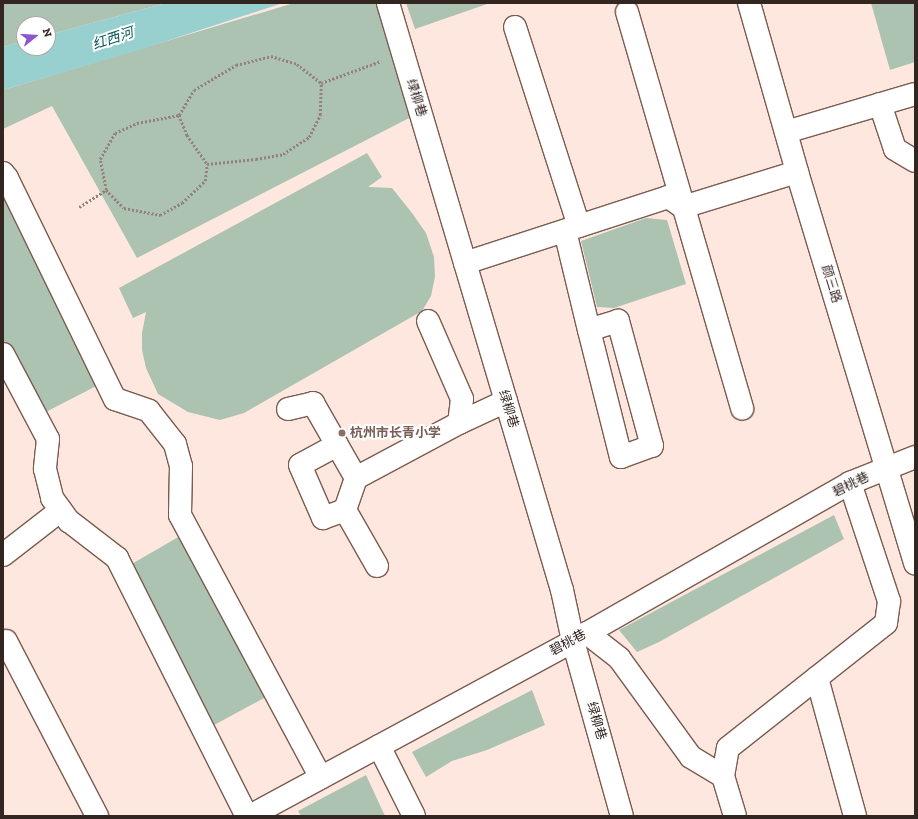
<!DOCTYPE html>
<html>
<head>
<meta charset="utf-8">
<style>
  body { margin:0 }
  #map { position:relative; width:918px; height:819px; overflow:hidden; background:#fee7de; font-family:"Zilla Slab","Noto Sans SC",serif }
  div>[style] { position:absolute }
  .green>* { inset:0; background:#abc3b0 }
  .water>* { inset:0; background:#98d0d0 }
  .path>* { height:2.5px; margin-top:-1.25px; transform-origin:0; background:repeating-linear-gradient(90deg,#93817a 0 2px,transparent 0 4px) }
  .roads { filter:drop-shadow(1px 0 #7b5b4f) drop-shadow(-1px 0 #7b5b4f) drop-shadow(0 1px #7b5b4f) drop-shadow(0 -1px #7b5b4f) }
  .minor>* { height:22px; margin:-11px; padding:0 11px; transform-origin:11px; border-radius:11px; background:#fff }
  .dots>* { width:11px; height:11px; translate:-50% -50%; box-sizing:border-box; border:2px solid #fff; border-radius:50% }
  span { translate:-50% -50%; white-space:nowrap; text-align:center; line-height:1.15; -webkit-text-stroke:4px #fff; paint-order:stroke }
  .street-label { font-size:13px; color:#332520 }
  .education-label { font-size:13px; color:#785e54; font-weight:700 }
  .left { translate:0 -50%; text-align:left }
  .water-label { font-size:14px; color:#035858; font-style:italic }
  .frame { position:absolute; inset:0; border:4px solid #332520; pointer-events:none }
  .north { position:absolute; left:16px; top:16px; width:40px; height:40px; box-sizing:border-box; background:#fff; border:1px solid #ada8a6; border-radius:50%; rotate:73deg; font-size:11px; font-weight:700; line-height:16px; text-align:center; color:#332520 }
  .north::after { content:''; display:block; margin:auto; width:14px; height:18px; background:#8b56ce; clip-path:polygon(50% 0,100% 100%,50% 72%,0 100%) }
</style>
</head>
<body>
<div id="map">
  <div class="green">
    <i style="clip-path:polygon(3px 3px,166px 3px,48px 35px,48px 24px,24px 24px,24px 41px,3px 47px)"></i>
    <i style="clip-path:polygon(294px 3px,380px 3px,413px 116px,137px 258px,52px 106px,3px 129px,3px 90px)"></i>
    <i style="clip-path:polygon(406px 3px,490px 3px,415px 29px)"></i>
    <i style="clip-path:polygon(871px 3px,915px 3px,915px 62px,890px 70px)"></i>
    <i style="clip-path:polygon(367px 153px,382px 177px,368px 187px,392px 188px,412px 213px,426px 233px,434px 257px,435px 277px,431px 296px,422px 311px,244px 413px,220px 420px,188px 412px,158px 394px,146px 368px,142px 350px,142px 333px,146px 312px,133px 318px,119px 288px)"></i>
    <i style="clip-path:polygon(3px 186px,106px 381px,36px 417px,3px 354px)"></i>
    <i style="clip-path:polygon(646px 218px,667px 220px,686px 284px,614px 308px,597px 307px,581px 241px)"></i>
    <i style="clip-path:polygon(834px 515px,844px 539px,659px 642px,637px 652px,619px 630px)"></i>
    <i style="clip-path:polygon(187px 532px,275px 692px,205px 730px,123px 569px)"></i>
    <i style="clip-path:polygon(532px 690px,545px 725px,487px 750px,452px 761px,426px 777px,412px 752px)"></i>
    <i style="clip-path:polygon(366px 775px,385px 816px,301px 816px,298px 811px)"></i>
  </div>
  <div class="water">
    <i style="clip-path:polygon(166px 3px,283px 3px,142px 49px,3px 90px,3px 47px,24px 41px,24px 48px,48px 48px,48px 35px)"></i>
  </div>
  <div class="path">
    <i style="left:179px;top:115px;width:22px;rotate:68deg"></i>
    <i style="left:187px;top:135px;width:35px;rotate:55deg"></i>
    <i style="left:106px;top:190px;width:25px;rotate:45deg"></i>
    <i style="left:124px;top:208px;width:37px;rotate:11deg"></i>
    <i style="left:160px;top:215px;width:25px;rotate:-29deg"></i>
    <i style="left:182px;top:203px;width:32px;rotate:-44deg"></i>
    <i style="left:205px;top:181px;width:17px;rotate:-83deg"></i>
    <i style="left:207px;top:164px;width:49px;rotate:-5.8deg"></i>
    <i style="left:256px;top:159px;width:27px;rotate:-10deg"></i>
    <i style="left:283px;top:154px;width:31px;rotate:-33deg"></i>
    <i style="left:309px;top:137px;width:25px;rotate:-63deg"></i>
    <i style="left:320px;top:115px;width:32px;rotate:-88deg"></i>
    <i style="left:79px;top:207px;width:32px;rotate:-32deg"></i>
    <i style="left:106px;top:190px;width:32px;rotate:-101deg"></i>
    <i style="left:100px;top:159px;width:30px;rotate:-60deg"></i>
    <i style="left:115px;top:133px;width:24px;rotate:-24deg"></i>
    <i style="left:137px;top:123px;width:43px;rotate:-10.8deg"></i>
    <i style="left:179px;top:115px;width:29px;rotate:-59deg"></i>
    <i style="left:194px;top:90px;width:49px;rotate:-30.8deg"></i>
    <i style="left:236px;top:65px;width:36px;rotate:-14deg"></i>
    <i style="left:271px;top:56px;width:27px;rotate:17deg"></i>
    <i style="left:297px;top:64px;width:31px;rotate:38deg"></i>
    <i style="left:321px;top:83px;width:64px;rotate:-20.1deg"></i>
  </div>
  <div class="roads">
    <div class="minor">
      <i style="left:388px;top:3px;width:612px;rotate:73.49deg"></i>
      <i style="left:562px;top:590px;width:52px;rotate:77.8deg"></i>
      <i style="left:573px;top:641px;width:182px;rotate:74.4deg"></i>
      <i style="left:749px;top:3px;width:176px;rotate:74.1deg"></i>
      <i style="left:797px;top:172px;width:409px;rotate:73.2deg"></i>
      <i style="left:627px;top:12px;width:413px;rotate:73.8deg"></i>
      <i style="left:515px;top:27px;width:209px;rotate:72.2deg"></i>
      <i style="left:880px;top:104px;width:47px;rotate:71.6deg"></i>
      <i style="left:895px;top:149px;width:23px;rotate:31deg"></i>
      <i style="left:786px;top:132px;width:134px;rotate:-16.4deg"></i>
      <i style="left:3px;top:173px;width:6px;rotate:51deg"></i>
      <i style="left:7px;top:178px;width:246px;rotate:64deg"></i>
      <i style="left:115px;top:399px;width:36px;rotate:19deg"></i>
      <i style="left:149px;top:411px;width:42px;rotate:51.8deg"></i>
      <i style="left:175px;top:444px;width:23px;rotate:75deg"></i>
      <i style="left:181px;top:466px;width:49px;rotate:91.2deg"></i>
      <i style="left:180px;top:515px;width:298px;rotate:61.8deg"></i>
      <i style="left:565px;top:231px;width:102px;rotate:76.4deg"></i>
      <i style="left:589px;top:330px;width:131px;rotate:75.9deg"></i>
      <i style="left:621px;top:457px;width:33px;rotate:-20deg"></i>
      <i style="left:652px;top:446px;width:130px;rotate:-105.2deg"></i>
      <i style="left:618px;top:321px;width:30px;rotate:163deg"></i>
      <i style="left:465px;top:263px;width:213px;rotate:-18deg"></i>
      <i style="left:668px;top:197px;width:18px;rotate:34deg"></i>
      <i style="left:683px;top:207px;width:119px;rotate:-17.1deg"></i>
      <i style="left:428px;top:321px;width:85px;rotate:66.4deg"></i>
      <i style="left:462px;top:399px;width:24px;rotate:97deg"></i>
      <i style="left:3px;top:354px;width:96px;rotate:62.1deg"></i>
      <i style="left:48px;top:439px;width:30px;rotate:96deg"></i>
      <i style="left:45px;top:469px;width:30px;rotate:76deg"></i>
      <i style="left:52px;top:498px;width:29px;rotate:54deg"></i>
      <i style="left:69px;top:521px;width:61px;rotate:37.6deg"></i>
      <i style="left:117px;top:558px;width:289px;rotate:63.3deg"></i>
      <i style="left:288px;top:409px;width:26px;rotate:-13deg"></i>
      <i style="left:313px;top:403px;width:86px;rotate:60.2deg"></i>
      <i style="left:337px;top:445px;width:42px;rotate:151.6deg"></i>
      <i style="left:300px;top:465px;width:58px;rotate:66.5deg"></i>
      <i style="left:323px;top:518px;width:23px;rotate:-20deg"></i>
      <i style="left:3px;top:555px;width:73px;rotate:-37.8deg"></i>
      <i style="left:377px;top:566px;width:64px;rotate:-119.7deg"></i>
      <i style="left:345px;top:510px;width:34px;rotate:-71deg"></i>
      <i style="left:356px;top:478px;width:117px;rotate:-28.1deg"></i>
      <i style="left:459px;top:423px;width:52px;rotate:-25.1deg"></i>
      <i style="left:587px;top:633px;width:41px;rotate:38deg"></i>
      <i style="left:619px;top:658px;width:122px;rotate:54deg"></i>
      <i style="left:691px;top:757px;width:37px;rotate:31deg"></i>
      <i style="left:6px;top:641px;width:197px;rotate:62.5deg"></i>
      <i style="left:817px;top:678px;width:143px;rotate:74.6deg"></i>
      <i style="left:379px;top:746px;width:78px;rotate:63.4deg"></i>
      <i style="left:250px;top:816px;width:367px;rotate:-28.4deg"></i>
      <i style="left:573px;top:641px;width:319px;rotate:-29.7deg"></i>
      <i style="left:850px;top:483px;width:70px;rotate:-21.8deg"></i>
      <i style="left:735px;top:816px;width:42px;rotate:-106.7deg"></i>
      <i style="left:723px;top:776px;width:28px;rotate:-80deg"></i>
      <i style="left:728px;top:748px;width:201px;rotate:-38.3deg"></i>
      <i style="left:886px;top:623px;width:22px;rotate:-82deg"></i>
      <i style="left:889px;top:601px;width:124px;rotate:-108.3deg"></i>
    </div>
  </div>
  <div class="dots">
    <i style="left:342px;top:433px;background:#8d6e63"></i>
  </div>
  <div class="street-label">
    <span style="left:416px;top:98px;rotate:73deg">绿柳巷</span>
    <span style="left:831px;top:284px;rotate:73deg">颜三路</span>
    <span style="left:508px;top:409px;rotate:73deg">绿柳巷</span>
    <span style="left:851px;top:485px;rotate:-26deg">碧桃巷</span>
    <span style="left:568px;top:643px;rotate:-29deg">碧桃巷</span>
    <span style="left:596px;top:721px;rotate:74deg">绿柳巷</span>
  </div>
  <div class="education-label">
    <span class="left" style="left:350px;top:433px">杭州市长青小学</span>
  </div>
  <div class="water-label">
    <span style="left:113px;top:39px;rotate:-18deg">红西河</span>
  </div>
  <div class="frame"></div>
  <div class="north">N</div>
</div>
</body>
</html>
